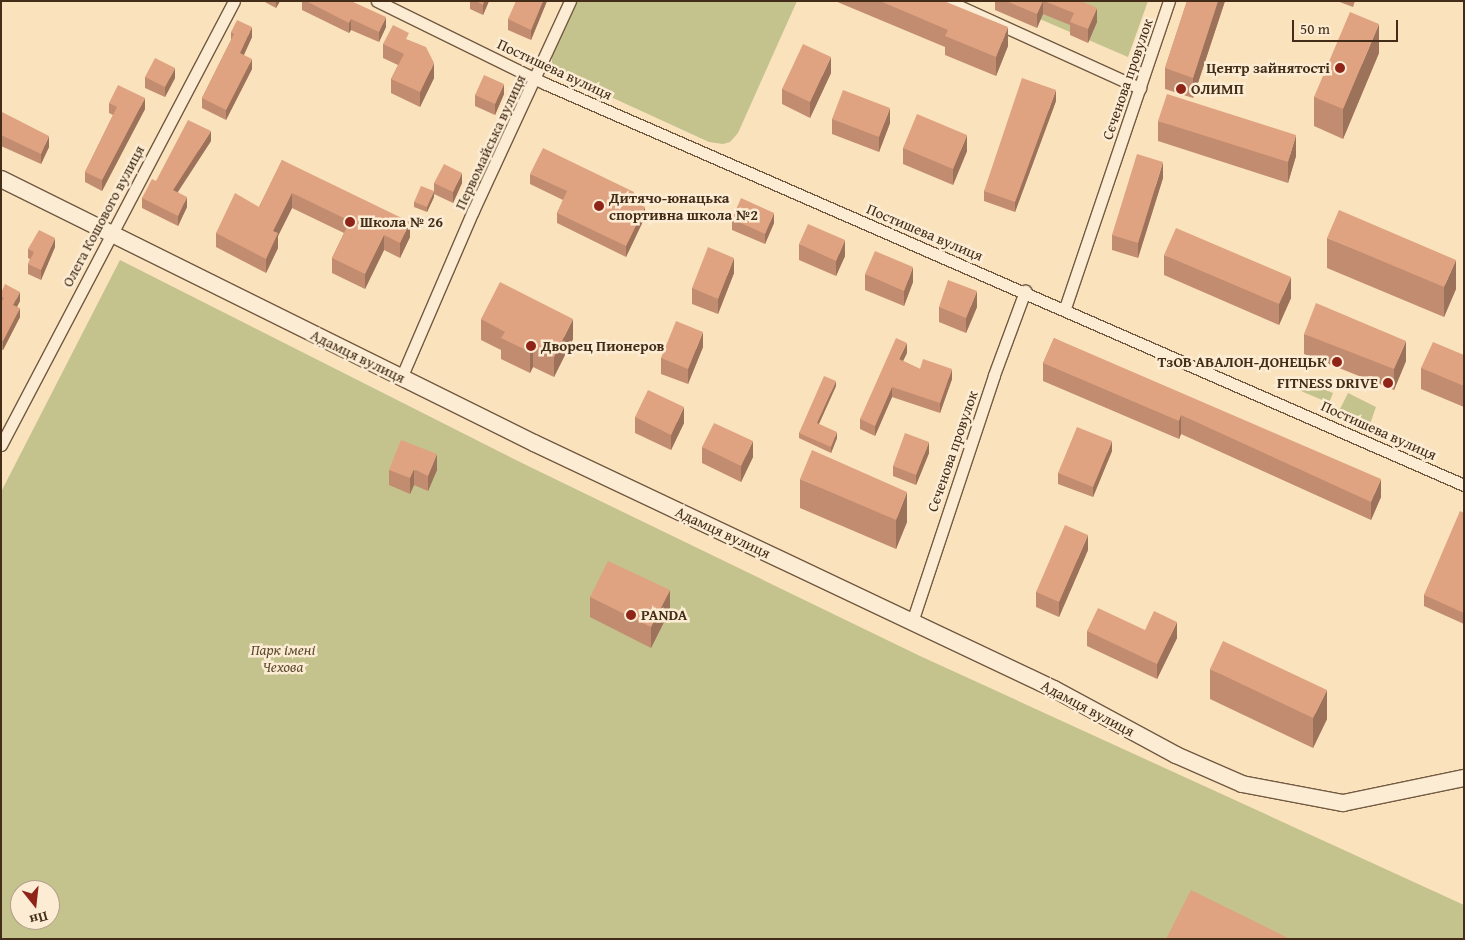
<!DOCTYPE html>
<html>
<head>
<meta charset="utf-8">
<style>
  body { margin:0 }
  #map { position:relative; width:1465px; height:940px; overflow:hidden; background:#fae2bd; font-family:"Gentium Book Plus",serif }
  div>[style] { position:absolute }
  .green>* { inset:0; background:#c4c28d }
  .roads { filter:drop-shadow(1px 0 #725a41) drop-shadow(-1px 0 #725a41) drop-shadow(0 1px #725a41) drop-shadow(0 -1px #725a41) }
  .street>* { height:11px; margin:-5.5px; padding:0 5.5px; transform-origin:5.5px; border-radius:5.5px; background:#fcecd4 }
  .secondary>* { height:16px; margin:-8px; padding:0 8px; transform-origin:8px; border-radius:8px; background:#fcecd4 }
  .wall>* { inset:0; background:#c18c6f }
  .shaded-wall>* { inset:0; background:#9d725a }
  .building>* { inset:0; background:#e0a381 }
  .dots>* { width:14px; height:14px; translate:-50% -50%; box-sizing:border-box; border:2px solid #fcecd4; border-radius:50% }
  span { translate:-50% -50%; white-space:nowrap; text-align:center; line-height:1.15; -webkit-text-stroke:5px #fcecd4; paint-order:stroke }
  .poi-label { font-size:15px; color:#442d18; font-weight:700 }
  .right { translate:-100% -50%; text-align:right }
  .left { translate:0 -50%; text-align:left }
  .street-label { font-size:15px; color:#442d18 }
  .park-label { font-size:15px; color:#5e4b2f; font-style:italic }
  .frame { position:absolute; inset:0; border:2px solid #442d18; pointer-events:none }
  .north { position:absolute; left:10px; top:880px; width:50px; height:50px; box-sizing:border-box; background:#fcecd4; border:1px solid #b2a089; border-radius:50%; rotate:164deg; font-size:14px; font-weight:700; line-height:20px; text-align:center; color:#442d18 }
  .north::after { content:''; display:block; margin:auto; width:18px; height:22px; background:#8f2418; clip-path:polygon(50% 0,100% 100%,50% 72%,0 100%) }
  .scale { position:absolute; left:1292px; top:20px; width:106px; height:22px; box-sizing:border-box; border:2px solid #442d18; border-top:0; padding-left:6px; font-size:15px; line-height:18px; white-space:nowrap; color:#442d18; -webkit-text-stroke:4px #fcecd4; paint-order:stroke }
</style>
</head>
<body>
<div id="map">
  <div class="green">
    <i style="clip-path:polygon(576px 1px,797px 1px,738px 133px,730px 142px,723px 144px,709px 142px,552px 70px,552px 57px)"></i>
    <i style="clip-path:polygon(998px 1px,1148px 1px,1128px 57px)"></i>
    <i style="clip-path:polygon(evenodd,120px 260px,524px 464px,920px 656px,1464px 905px,1464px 939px,1px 939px,1px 492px,120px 260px,20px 890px,50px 890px,50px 920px,20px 920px,20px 890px)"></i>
    <i style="clip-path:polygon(1305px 381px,1333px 393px,1329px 403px,1301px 391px)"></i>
    <i style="clip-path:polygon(1348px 393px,1376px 407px,1370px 424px,1339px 411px)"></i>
  </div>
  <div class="roads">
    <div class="street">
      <i style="left:377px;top:1px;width:188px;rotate:26.2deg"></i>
      <i style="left:546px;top:84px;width:1002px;rotate:23.6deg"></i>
      <i style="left:948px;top:1px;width:211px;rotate:24.4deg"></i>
      <i style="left:1065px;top:308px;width:324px;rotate:-71.3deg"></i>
      <i style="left:401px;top:378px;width:182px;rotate:-66.7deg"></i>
      <i style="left:473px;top:211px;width:231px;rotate:-65.2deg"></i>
      <i style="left:1px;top:445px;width:501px;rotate:-62.31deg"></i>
      <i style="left:912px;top:622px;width:260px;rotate:-71.6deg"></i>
      <i style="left:994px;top:375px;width:90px;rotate:-69.7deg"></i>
    </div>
    <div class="secondary">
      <i style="left:1px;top:179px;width:595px;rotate:26.35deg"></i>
      <i style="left:534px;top:443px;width:575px;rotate:25.32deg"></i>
      <i style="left:1054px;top:689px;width:139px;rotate:28.4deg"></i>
      <i style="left:1176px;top:755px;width:72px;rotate:23.7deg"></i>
      <i style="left:1242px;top:784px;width:103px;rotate:10.7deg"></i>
      <i style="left:1343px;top:803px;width:124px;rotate:-11.7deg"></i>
    </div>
  </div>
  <div class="wall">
    <i style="clip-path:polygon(263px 1px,280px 1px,276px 8px)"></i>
    <i style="clip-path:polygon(302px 1px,351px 1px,386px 27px,379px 42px,351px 30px,349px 33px,302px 10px)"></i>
    <i style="clip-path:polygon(470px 1px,489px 1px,483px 15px,470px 9px)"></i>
    <i style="clip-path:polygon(547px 1px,531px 40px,508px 30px,508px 19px)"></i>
    <i style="clip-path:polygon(835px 1px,944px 1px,1008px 46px,996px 76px,945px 55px,945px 47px)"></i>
    <i style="clip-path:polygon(995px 1px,1081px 1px,1097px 22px,1088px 43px,1070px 35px,1070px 25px,1043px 14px,1037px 28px,995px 10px)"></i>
    <i style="clip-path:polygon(1187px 1px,1225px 1px,1193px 98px,1165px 89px,1165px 68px)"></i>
    <i style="clip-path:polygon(1337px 1px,1355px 1px,1353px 7px)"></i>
    <i style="clip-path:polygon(231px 32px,252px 37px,244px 55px,252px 69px,226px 120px,202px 108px,202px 98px,231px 40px)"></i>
    <i style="clip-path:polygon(409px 40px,434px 78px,420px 107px,391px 93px,391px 79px,398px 65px,383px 58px,383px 44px)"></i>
    <i style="clip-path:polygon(1379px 53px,1343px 139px,1314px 126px,1314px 97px)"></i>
    <i style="clip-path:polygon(831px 73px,810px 118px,782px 104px,782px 89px)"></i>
    <i style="clip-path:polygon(145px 77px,175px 78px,165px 97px,145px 88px)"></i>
    <i style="clip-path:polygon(504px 94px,495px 115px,475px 106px,475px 95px)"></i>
    <i style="clip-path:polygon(1056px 101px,1015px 212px,984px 201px,984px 191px)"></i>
    <i style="clip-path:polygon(109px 103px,145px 109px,102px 191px,85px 182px,85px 172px,113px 115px,109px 113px)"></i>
    <i style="clip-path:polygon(1px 114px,49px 147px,41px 164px,1px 146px)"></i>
    <i style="clip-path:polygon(832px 119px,890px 123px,879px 152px,832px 134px)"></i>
    <i style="clip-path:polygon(1158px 121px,1296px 156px,1288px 183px,1158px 141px)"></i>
    <i style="clip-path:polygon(211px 141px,178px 192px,187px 207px,178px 226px,142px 208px,142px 198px,156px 181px)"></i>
    <i style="clip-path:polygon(903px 148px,967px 151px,953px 185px,903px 164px)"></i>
    <i style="clip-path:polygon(282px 160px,410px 237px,400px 258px,384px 250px,365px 289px,332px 273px,332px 258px,344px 233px,292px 208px,278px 236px,278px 248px,266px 273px,216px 247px,216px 233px,259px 207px)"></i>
    <i style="clip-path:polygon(530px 174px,634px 202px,645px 217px,626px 257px,557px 223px,557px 213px,563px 200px,530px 184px)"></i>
    <i style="clip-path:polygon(1163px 178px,1138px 258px,1112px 250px,1112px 235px)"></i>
    <i style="clip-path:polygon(434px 183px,462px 183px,453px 203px,434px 194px)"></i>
    <i style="clip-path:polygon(434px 197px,427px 212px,414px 207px,414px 202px)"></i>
    <i style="clip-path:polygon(732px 219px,774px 223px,765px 244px,732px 230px)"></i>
    <i style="clip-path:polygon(1327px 238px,1456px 289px,1444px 317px,1327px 268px)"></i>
    <i style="clip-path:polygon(799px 244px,845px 256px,836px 276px,799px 260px)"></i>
    <i style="clip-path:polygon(55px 247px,41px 280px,28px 274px,28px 264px,30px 259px,28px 258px,28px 249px)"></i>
    <i style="clip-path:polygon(1164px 255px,1291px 298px,1279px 325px,1164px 275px)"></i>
    <i style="clip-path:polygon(734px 273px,718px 314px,692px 304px,692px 288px)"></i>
    <i style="clip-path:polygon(865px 274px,913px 282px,904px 306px,865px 290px)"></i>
    <i style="clip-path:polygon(1px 293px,20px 301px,17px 307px,20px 317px,3px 350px,1px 349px)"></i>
    <i style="clip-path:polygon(939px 307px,977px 307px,966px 333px,939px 322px)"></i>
    <i style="clip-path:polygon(481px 319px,573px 339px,554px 377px,533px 367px,530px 373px,501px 359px,501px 350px,481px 340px)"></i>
    <i style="clip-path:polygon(1304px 334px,1406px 361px,1394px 390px,1304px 354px)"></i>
    <i style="clip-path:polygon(1054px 338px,1381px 497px,1371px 520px,1181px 434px,1179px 439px,1043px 381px,1043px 363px)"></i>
    <i style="clip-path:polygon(703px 347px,688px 384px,661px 374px,661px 358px)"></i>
    <i style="clip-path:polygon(907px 353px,903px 361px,920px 369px,952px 379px,940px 413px,892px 397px,875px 436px,860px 429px,860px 419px)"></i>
    <i style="clip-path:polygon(1464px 355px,1464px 407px,1421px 389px,1421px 368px)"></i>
    <i style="clip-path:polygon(836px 386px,819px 424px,837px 438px,831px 453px,799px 438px,799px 433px)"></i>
    <i style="clip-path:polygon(635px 417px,684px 423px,671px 450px,635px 433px)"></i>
    <i style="clip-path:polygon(702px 447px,753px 457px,741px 482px,702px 463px)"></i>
    <i style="clip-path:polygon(1112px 451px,1093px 497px,1058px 484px,1058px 473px)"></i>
    <i style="clip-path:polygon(929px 453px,916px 485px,893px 476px,893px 466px)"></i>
    <i style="clip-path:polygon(389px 470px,437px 470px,428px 491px,414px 485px,410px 494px,389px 485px)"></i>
    <i style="clip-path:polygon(800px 479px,907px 522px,896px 549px,800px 508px)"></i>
    <i style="clip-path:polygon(1464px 513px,1464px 624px,1424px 606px,1424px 595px)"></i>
    <i style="clip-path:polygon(1088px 550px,1059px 617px,1036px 607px,1036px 592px)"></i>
    <i style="clip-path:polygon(590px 597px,670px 610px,651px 648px,590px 617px)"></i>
    <i style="clip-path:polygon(1087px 631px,1177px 638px,1157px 679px,1087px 646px)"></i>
    <i style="clip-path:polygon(1210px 669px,1327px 719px,1313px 748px,1210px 699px)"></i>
  </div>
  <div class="shaded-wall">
    <i style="clip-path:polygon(276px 1px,280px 1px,276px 8px)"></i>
    <i style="clip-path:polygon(484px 1px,489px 1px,483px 15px,483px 5px)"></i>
    <i style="clip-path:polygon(543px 1px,547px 1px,531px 40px,531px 30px)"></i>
    <i style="clip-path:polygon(1043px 1px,1043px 14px,1037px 28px,1037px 14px)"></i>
    <i style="clip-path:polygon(1218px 1px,1225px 1px,1193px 98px,1193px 78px)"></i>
    <i style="clip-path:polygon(1097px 8px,1097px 22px,1088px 43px,1088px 29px)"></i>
    <i style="clip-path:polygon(386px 17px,386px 27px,379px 42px,379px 32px)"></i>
    <i style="clip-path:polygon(351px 19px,351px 30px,349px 33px,349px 23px)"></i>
    <i style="clip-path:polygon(1379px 24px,1379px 53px,1343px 139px,1343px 109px)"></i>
    <i style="clip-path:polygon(252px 27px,252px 37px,240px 63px,240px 53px)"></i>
    <i style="clip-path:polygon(1008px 27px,1008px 46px,996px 76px,996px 57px)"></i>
    <i style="clip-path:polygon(831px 57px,831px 73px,810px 118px,810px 102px)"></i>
    <i style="clip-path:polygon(252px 59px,252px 69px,226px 120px,226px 110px)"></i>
    <i style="clip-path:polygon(434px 63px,434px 78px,420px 107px,420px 92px)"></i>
    <i style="clip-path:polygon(175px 68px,175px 78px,165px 97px,165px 87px)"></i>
    <i style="clip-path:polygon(504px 84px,504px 94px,495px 115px,495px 104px)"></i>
    <i style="clip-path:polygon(1056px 90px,1056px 101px,1015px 212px,1015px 202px)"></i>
    <i style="clip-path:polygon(145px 98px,145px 109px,102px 191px,102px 180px)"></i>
    <i style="clip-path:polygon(890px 108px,890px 123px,879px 152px,879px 137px)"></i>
    <i style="clip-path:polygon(211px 131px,211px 141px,173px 199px,173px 190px)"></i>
    <i style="clip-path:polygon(967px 135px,967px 151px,953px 185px,953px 169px)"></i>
    <i style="clip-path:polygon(1296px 135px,1296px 156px,1288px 183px,1288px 162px)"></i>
    <i style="clip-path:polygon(49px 136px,49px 147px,41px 164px,41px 154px)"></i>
    <i style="clip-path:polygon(1163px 162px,1163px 178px,1138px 258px,1138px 243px)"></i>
    <i style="clip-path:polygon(462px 173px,462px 183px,453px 203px,453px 192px)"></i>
    <i style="clip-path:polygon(434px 191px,434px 197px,427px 212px,427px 207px)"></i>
    <i style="clip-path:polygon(634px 192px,634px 202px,631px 200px)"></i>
    <i style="clip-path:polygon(292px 193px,292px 208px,278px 236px,278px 248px,266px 273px,266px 259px,273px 231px)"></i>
    <i style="clip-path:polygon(187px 197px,187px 207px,178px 226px,178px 216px)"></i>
    <i style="clip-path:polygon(645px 207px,645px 217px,626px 257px,626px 246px)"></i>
    <i style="clip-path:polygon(774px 213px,774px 223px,765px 244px,765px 234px)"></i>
    <i style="clip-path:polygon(410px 222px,410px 237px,400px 258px,400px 243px)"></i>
    <i style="clip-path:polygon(384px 235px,384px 250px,365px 289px,365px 274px)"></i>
    <i style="clip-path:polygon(55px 238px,55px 247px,41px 280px,41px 270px)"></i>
    <i style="clip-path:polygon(845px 240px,845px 256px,836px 276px,836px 261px)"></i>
    <i style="clip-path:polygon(734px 258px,734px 273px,718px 314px,718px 299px)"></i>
    <i style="clip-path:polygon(1456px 260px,1456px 289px,1444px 317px,1444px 287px)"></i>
    <i style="clip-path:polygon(913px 267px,913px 282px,904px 306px,904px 291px)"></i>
    <i style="clip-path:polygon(1291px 277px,1291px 298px,1279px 325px,1279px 304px)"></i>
    <i style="clip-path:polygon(977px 291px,977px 307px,966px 333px,966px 318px)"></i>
    <i style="clip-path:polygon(20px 292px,20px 301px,13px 314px,13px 305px)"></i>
    <i style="clip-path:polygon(20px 308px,20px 317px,3px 350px,3px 341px)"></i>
    <i style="clip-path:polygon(573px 319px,573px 339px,554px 377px,554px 357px)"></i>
    <i style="clip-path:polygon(703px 332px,703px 347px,688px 384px,688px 369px)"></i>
    <i style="clip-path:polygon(1406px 341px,1406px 361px,1394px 390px,1394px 369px)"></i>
    <i style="clip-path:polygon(907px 343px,907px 353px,899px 369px,899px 359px)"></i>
    <i style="clip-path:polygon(533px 347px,533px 367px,530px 373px,530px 352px)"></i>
    <i style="clip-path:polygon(952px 369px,952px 379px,940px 413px,940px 403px)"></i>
    <i style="clip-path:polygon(836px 381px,836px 386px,817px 428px,817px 423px)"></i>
    <i style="clip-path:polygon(892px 387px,892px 397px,875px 436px,875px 426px)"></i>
    <i style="clip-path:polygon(684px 407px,684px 423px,671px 450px,671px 435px)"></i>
    <i style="clip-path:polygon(1181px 415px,1181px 434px,1179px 439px,1179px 421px)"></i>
    <i style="clip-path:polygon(837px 432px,837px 438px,831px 453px,831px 447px)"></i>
    <i style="clip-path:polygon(753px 441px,753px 457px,741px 482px,741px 466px)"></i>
    <i style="clip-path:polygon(1112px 441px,1112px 451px,1093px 497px,1093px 487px)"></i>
    <i style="clip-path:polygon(929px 442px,929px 453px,916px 485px,916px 475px)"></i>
    <i style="clip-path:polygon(437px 454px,437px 470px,428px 491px,428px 476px)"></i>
    <i style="clip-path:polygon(414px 469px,414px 485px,410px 494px,410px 478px)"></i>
    <i style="clip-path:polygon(1381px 479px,1381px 497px,1371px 520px,1371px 502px)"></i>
    <i style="clip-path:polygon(907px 492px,907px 522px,896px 549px,896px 520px)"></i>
    <i style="clip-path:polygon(1088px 535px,1088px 550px,1059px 617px,1059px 602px)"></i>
    <i style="clip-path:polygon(670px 590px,670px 610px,651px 648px,651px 627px)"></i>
    <i style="clip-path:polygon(1177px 622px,1177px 638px,1157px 679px,1157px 664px)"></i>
    <i style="clip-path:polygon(1327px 690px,1327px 719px,1313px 748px,1313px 718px)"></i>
  </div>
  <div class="building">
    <i style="clip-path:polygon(306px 1px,351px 1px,386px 17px,379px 32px,351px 19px,349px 23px)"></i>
    <i style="clip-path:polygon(476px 1px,484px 1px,483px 5px)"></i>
    <i style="clip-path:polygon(516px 1px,543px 1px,531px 30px,508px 19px)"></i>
    <i style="clip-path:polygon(880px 1px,944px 1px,1008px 27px,996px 57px,945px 36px,948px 30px)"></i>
    <i style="clip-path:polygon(1006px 1px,1043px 1px,1037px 14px)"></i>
    <i style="clip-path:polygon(1044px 1px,1081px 1px,1097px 8px,1088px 29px,1070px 22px,1074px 13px)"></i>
    <i style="clip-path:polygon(1187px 1px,1218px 1px,1193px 78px,1165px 68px)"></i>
    <i style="clip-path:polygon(1350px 12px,1379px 24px,1343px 109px,1314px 97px)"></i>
    <i style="clip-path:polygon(237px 20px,252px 27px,240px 53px,252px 59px,226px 110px,202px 98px,234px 34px,231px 32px)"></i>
    <i style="clip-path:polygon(393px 25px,409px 33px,406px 39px,426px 47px,434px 63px,420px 92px,391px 79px,404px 54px,383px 44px)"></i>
    <i style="clip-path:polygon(803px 44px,831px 57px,810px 102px,782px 89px)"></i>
    <i style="clip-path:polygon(155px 58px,175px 68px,165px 87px,145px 77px)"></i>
    <i style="clip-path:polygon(484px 75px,504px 84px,495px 104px,475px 95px)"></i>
    <i style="clip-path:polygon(1022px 78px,1056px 90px,1015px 202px,984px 191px)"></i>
    <i style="clip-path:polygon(118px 85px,145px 98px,102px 180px,85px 172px,117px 107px,109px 103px)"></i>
    <i style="clip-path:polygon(843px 90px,890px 108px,879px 137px,832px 119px)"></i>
    <i style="clip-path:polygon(1167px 94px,1296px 135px,1288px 162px,1158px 121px)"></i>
    <i style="clip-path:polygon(2px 112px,49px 136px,41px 154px,1px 135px,1px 114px)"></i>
    <i style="clip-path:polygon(917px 114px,967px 135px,953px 169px,903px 148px)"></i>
    <i style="clip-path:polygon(188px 120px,211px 131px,173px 190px,187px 197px,178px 216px,142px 198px,152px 179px,156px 181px)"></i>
    <i style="clip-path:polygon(543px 148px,634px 192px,631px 200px,645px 207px,626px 246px,557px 213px,567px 191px,530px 174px)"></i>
    <i style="clip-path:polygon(1137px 154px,1163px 162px,1138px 243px,1112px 235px)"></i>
    <i style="clip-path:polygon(282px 160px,410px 222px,400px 243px,384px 235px,365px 274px,332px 258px,350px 221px,292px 193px,273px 231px,278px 233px,266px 259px,216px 233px,235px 193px,259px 207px)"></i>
    <i style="clip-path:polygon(444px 164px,462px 173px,453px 192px,434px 183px)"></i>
    <i style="clip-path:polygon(421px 186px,434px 191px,427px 207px,414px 202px)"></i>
    <i style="clip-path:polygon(741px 198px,774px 213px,765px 234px,732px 219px)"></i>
    <i style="clip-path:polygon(1339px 210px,1456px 260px,1444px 287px,1327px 238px)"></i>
    <i style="clip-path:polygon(808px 224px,845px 240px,836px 261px,799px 244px)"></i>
    <i style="clip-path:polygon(1176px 228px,1291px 277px,1279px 304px,1164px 255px)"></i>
    <i style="clip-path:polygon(39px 230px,55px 238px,41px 270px,28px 264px,34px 252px,28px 249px)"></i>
    <i style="clip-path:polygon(708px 247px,734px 258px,718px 299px,692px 288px)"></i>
    <i style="clip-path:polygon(875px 251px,913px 267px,904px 291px,865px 274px)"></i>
    <i style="clip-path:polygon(948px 280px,977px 291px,966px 318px,939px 307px)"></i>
    <i style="clip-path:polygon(500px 282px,573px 319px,554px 357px,533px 347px,530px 352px,501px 338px,505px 332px,481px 319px)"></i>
    <i style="clip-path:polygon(5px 284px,20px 292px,13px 305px,20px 308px,3px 341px,1px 340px,1px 302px,4px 298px,1px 296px,1px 293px)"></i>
    <i style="clip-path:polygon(1316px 303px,1406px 341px,1394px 369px,1304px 334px)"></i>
    <i style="clip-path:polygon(676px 321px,703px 332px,688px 369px,661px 358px)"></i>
    <i style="clip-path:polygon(896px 338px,907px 343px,899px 359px,920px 369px,923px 359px,952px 369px,940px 403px,892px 387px,875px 426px,860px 419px)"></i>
    <i style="clip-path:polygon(1054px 338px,1381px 479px,1371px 502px,1181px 415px,1179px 421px,1043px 363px)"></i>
    <i style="clip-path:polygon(1433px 342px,1464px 355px,1464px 386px,1421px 368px)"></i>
    <i style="clip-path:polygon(824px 376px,836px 381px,817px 423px,837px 432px,831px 447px,799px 433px)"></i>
    <i style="clip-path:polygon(648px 390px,684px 407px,671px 435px,635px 417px)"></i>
    <i style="clip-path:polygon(714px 423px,753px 441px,741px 466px,702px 447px)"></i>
    <i style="clip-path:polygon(1077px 427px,1112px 441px,1093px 487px,1058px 473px)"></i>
    <i style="clip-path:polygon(905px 433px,929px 442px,916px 475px,893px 466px)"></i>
    <i style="clip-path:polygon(401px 440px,437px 454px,428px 476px,414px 469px,410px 478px,389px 470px)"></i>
    <i style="clip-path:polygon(812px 450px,907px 492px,896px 520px,800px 479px)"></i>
    <i style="clip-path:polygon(1460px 511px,1464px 513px,1464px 613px,1424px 595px)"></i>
    <i style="clip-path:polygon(1065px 525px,1088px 535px,1059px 602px,1036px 592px)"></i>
    <i style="clip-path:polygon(608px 561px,670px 590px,651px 627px,590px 597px)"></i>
    <i style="clip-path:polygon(1098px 608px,1145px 630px,1154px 611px,1177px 622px,1157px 664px,1087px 631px)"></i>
    <i style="clip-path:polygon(1223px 641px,1327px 690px,1313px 718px,1210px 669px)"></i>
    <i style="clip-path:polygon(1191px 890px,1290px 939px,1166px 939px)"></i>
  </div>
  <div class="dots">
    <i style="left:1340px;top:68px;background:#8f2418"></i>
    <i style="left:1181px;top:89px;background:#8f2418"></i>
    <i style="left:599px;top:206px;background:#8f2418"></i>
    <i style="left:350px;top:222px;background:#8f2418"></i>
    <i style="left:531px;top:346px;background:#8f2418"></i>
    <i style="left:1337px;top:362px;background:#8f2418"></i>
    <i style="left:1388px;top:383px;background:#8f2418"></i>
    <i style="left:631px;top:615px;background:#8f2418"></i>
  </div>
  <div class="poi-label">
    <span class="right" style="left:1330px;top:68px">Центр зайнятості</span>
    <span class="left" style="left:1191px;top:89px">ОЛИМП</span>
    <span class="left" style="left:609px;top:206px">Дитячо-юнацька<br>спортивна школа №2</span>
    <span class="left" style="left:360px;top:222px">Школа № 26</span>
    <span class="left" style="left:541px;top:346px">Дворец Пионеров</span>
    <span class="right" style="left:1327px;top:362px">ТзОВ АВАЛОН-ДОНЕЦЬК</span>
    <span class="right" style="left:1378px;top:383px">FITNESS DRIVE</span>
    <span class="left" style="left:641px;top:615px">PANDA</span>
  </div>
  <div class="street-label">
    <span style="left:555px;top:69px;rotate:25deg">Постишева вулиця</span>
    <span style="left:1127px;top:79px;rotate:-71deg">Сєченова провулок</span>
    <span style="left:490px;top:142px;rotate:-65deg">Первомайська вулиця</span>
    <span style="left:103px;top:216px;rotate:-62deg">Олега Кошового вулиця</span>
    <span style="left:925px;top:232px;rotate:23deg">Постишева вулиця</span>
    <span style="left:358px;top:356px;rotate:26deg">Адамця вулиця</span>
    <span style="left:1379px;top:430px;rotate:24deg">Постишева вулиця</span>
    <span style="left:952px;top:451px;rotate:-71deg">Сєченова провулок</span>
    <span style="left:723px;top:532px;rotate:25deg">Адамця вулиця</span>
    <span style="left:1088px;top:708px;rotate:28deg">Адамця вулиця</span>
  </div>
  <div class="park-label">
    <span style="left:283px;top:658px">Парк імені<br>Чехова</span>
  </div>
  <div class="frame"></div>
  <div class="north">Пн</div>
  <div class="scale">50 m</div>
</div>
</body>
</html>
